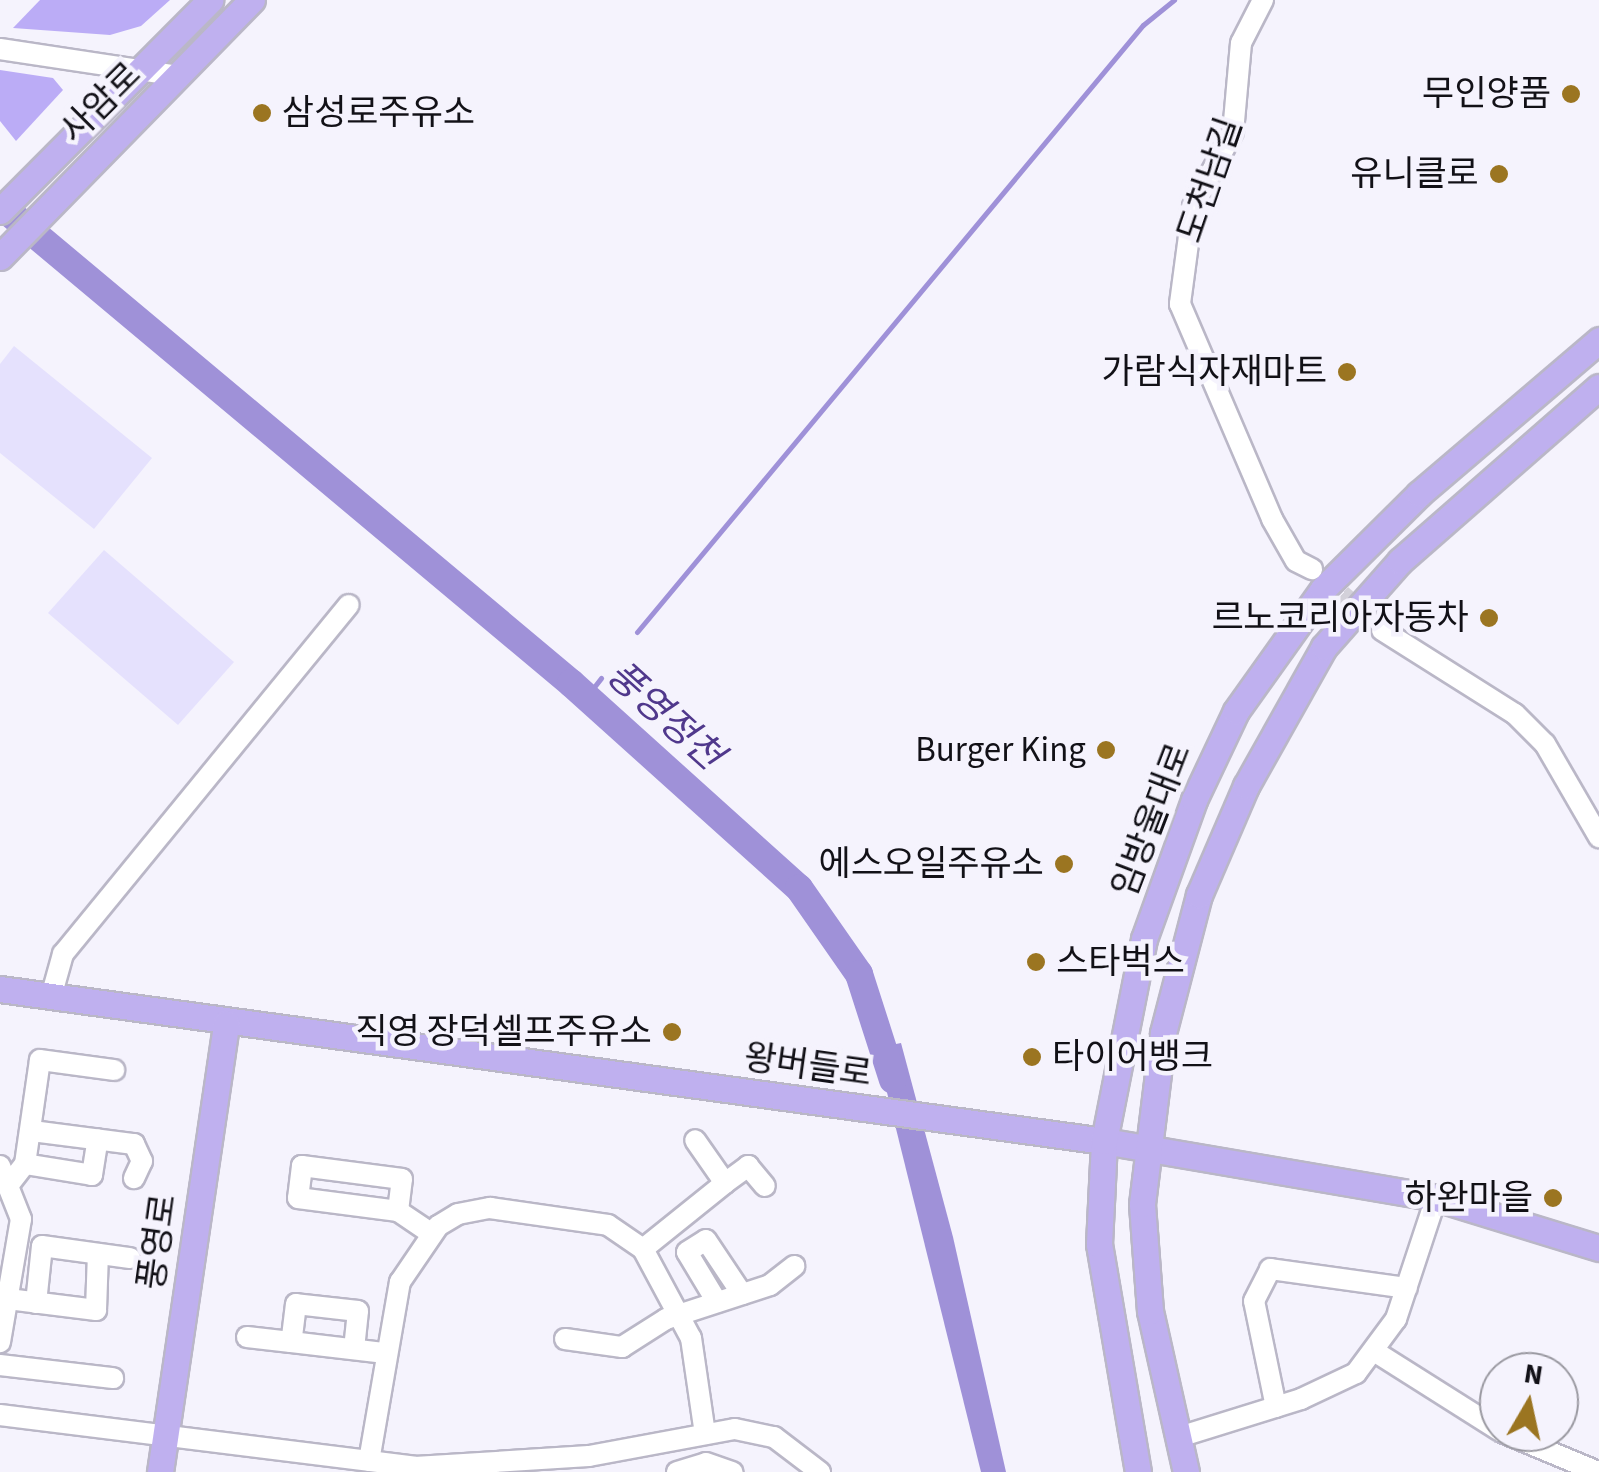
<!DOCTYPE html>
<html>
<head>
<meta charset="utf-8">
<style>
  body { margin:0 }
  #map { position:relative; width:1599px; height:1472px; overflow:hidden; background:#f5f3fd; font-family:"Source Sans 3","Noto Sans KR",sans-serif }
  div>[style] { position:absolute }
  .green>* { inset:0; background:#e5e1fd }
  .forest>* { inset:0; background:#bbacf6 }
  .water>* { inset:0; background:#9f91d8 }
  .stream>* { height:5px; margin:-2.5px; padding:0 2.5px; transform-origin:2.5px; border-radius:2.5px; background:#9f91d8 }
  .river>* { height:28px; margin:-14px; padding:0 14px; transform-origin:14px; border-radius:14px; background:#9f91d8 }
  .minor-tunnel>* { height:20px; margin-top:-10px; transform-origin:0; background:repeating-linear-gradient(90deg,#d3d1da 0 20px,transparent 0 30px) }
  .roads { filter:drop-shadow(2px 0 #bab7c7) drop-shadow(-2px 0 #bab7c7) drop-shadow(0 2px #bab7c7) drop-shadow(0 -2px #bab7c7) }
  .minor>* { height:20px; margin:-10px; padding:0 10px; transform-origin:10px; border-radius:10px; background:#fff }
  .major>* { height:25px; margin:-12.5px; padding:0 12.5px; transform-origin:12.5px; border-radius:12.5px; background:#bfb0ef }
  .dots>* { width:28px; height:28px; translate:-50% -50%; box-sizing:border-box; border:5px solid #f5f3fd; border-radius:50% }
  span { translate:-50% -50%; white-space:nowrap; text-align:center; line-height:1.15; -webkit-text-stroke:9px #f5f3fd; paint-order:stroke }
  .poi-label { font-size:35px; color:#121117 }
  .right { translate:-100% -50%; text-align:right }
  .left { translate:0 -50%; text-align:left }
  .street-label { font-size:35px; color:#121117 }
  .water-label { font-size:38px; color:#50388c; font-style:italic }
  .north { position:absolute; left:1479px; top:1352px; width:100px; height:100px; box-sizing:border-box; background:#f5f3fd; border:2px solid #9a99a1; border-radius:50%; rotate:9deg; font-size:28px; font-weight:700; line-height:40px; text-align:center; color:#121117 }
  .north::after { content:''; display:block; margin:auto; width:35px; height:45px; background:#9b7521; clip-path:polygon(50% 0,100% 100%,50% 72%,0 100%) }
</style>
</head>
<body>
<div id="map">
  <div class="green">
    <i style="clip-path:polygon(14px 346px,152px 458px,94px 529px,0 453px,0 364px)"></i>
    <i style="clip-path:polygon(104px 550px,234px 662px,178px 725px,48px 613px)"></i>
  </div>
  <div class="forest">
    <i style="clip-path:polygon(40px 0,170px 0,141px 26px,110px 35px,13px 28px)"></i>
    <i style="clip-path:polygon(0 70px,53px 78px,63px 90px,16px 141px,0 121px)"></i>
  </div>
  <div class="water">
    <i style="clip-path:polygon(901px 1043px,953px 1237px,1006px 1472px,981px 1472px,876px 1048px)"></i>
  </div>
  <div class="stream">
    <i style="left:637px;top:632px;width:790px;rotate:-50.19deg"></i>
    <i style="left:1143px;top:25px;width:40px;rotate:-39deg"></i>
    <i style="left:587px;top:696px;width:23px;rotate:-52deg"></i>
  </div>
  <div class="river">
    <i style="left:0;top:205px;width:745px;rotate:39.93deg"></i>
    <i style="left:571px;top:683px;width:307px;rotate:42deg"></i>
    <i style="left:799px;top:888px;width:105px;rotate:55.1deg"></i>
    <i style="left:859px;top:974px;width:111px;rotate:72.2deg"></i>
  </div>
  <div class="minor-tunnel">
    <i style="left:1319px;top:575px;width:84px;rotate:41.1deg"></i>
  </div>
  <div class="roads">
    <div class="minor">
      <i style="left:1263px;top:0;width:48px;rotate:117.1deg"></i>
      <i style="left:1241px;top:43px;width:89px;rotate:95.1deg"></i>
      <i style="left:1233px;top:132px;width:84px;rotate:118.4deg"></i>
      <i style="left:1193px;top:206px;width:99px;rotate:97.6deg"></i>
      <i style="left:1180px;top:304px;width:234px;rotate:66.8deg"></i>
      <i style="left:1272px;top:519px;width:48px;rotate:60.3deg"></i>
      <i style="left:1296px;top:561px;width:18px;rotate:27deg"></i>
      <i style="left:0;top:49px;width:180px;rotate:8.6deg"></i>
      <i style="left:1382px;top:630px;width:157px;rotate:32.3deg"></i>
      <i style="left:1515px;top:714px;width:42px;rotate:45deg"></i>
      <i style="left:1545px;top:744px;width:108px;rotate:59.9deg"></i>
      <i style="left:51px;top:997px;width:45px;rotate:-74.4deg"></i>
      <i style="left:63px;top:954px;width:451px;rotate:-50.7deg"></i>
      <i style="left:32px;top:1131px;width:103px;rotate:7.3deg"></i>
      <i style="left:134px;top:1144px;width:19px;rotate:65deg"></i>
      <i style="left:142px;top:1161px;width:19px;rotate:115deg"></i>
      <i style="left:25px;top:1164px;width:68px;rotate:9.3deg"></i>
      <i style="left:92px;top:1175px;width:36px;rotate:-81deg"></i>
      <i style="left:0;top:1166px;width:57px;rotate:68.4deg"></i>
      <i style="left:21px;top:1219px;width:125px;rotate:99.7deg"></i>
      <i style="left:10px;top:1183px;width:24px;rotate:-52deg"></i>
      <i style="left:25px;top:1164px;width:105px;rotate:-81.8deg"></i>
      <i style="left:40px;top:1060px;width:75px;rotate:7.7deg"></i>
      <i style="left:725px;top:1183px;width:29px;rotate:-36deg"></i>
      <i style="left:748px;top:1166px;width:26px;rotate:50deg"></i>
      <i style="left:398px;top:1211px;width:32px;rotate:-83deg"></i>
      <i style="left:402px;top:1179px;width:101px;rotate:-172.6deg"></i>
      <i style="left:302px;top:1166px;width:32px;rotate:97deg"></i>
      <i style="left:298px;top:1198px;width:101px;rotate:7.4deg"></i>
      <i style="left:398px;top:1211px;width:40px;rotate:34deg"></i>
      <i style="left:643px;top:1249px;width:105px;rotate:-38.8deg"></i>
      <i style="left:725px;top:1183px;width:52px;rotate:-124.9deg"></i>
      <i style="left:0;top:1298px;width:97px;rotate:7.1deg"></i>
      <i style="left:96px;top:1310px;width:56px;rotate:-88deg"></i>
      <i style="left:717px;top:1302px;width:58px;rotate:-121deg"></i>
      <i style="left:687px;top:1252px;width:22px;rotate:-32deg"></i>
      <i style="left:706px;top:1240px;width:65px;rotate:56.3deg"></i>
      <i style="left:36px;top:1303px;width:57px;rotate:-84deg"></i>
      <i style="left:42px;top:1246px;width:89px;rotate:7.8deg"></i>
      <i style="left:247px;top:1337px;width:44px;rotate:6.5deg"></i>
      <i style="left:565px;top:1339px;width:58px;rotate:8deg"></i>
      <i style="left:622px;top:1347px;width:52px;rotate:-32.5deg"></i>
      <i style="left:666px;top:1319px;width:109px;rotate:-18.1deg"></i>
      <i style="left:770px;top:1285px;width:31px;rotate:-38deg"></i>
      <i style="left:354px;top:1349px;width:38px;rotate:-84deg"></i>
      <i style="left:358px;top:1311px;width:62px;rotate:-173.6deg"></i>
      <i style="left:296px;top:1304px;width:38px;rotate:97deg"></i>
      <i style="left:291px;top:1342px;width:95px;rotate:6.7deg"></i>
      <i style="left:1377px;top:1353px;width:144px;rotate:32.3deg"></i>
      <i style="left:0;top:1365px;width:114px;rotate:6.6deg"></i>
      <i style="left:1276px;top:1407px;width:108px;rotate:-101.7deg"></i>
      <i style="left:1254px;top:1301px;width:36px;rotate:-63deg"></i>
      <i style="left:1270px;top:1269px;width:138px;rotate:7.9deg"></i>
      <i style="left:0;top:1415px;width:418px;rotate:7.1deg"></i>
      <i style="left:415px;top:1467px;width:174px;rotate:-3.6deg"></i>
      <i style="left:589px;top:1456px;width:148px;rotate:-10.5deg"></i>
      <i style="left:735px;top:1429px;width:40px;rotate:12deg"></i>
      <i style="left:774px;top:1437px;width:58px;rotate:37.3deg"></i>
      <i style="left:1502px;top:1432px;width:104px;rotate:22.6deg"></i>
      <i style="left:1179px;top:1437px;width:128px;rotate:-17.3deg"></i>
      <i style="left:1301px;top:1399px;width:61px;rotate:-25.3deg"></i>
      <i style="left:1356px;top:1373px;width:67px;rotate:-53.5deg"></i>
      <i style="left:1396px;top:1319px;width:127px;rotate:-71.7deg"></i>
      <i style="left:369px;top:1461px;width:182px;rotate:-80.2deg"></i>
      <i style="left:400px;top:1282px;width:68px;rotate:-55.8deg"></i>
      <i style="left:438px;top:1226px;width:23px;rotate:-31deg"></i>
      <i style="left:458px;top:1214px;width:33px;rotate:-11deg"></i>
      <i style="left:490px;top:1208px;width:119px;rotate:8.2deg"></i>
      <i style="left:608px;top:1225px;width:42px;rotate:34.4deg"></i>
      <i style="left:643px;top:1249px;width:101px;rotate:61.7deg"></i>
      <i style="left:691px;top:1338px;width:97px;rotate:81.7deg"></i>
      <i style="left:677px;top:1472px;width:30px;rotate:-17deg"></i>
      <i style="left:706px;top:1463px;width:28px;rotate:19deg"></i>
    </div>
    <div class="major">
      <i style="left:0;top:211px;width:298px;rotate:-45.1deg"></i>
      <i style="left:0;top:257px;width:360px;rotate:-45.6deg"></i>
      <i style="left:0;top:989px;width:1114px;rotate:7.84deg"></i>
      <i style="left:1104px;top:1141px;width:337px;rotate:9.7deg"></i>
      <i style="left:1436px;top:1198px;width:170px;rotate:17.1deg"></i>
      <i style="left:160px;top:1472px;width:454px;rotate:-81.6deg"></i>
      <i style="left:1138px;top:1472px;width:231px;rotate:-99.7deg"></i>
      <i style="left:1099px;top:1244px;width:103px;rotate:-87.2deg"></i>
      <i style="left:1104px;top:1141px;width:206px;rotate:-78.8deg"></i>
      <i style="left:1144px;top:939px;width:148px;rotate:-70.2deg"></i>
      <i style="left:1194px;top:800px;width:98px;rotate:-64.7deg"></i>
      <i style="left:1236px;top:711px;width:150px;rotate:-54.5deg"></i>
      <i style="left:1323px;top:589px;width:135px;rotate:-44.7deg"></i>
      <i style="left:1419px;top:494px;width:237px;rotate:-40.5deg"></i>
      <i style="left:1186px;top:1472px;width:165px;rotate:-102.6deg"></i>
      <i style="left:1150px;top:1311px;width:107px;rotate:-94.3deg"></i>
      <i style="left:1142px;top:1204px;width:172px;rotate:-83deg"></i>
      <i style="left:1163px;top:1033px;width:143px;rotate:-75.4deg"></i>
      <i style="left:1199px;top:895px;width:119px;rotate:-66.7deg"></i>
      <i style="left:1246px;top:786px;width:159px;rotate:-60.7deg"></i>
      <i style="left:1324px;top:647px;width:115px;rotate:-48.5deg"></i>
      <i style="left:1400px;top:561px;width:264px;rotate:-41.2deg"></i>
    </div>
  </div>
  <div class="dots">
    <i style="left:1571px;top:94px;background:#9b7521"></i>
    <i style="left:262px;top:113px;background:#9b7521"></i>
    <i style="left:1499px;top:174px;background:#9b7521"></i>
    <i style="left:1347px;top:372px;background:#9b7521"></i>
    <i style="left:1489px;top:618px;background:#9b7521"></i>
    <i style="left:1106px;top:750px;background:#9b7521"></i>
    <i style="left:1064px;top:864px;background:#9b7521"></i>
    <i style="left:1036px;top:962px;background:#9b7521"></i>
    <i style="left:672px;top:1032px;background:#9b7521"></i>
    <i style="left:1032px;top:1057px;background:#9b7521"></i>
    <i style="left:1553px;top:1198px;background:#9b7521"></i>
  </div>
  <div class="poi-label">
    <span class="right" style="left:1551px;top:94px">무인양품</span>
    <span class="left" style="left:282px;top:113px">삼성로주유소</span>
    <span class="right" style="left:1479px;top:174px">유니클로</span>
    <span class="right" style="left:1327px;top:372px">가람식자재마트</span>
    <span class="right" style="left:1469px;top:618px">르노코리아자동차</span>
    <span class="right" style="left:1086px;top:750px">Burger King</span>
    <span class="right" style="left:1044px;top:864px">에스오일주유소</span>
    <span class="left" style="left:1056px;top:962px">스타벅스</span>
    <span class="right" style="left:652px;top:1032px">직영 장덕셀프주유소</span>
    <span class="left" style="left:1052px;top:1057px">타이어뱅크</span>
    <span class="right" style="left:1533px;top:1198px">하완마을</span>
  </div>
  <div class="street-label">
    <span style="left:101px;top:103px;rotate:-45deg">사암로</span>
    <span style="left:1210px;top:180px;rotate:-71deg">도천남길</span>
    <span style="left:1152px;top:820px;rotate:-69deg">임방울대로</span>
    <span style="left:808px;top:1066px;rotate:8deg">왕버들로</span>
    <span style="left:158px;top:1242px;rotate:-82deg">풍영로</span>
  </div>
  <div class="water-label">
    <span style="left:664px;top:716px;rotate:42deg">풍영정천</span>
  </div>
  <div class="north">N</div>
</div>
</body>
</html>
